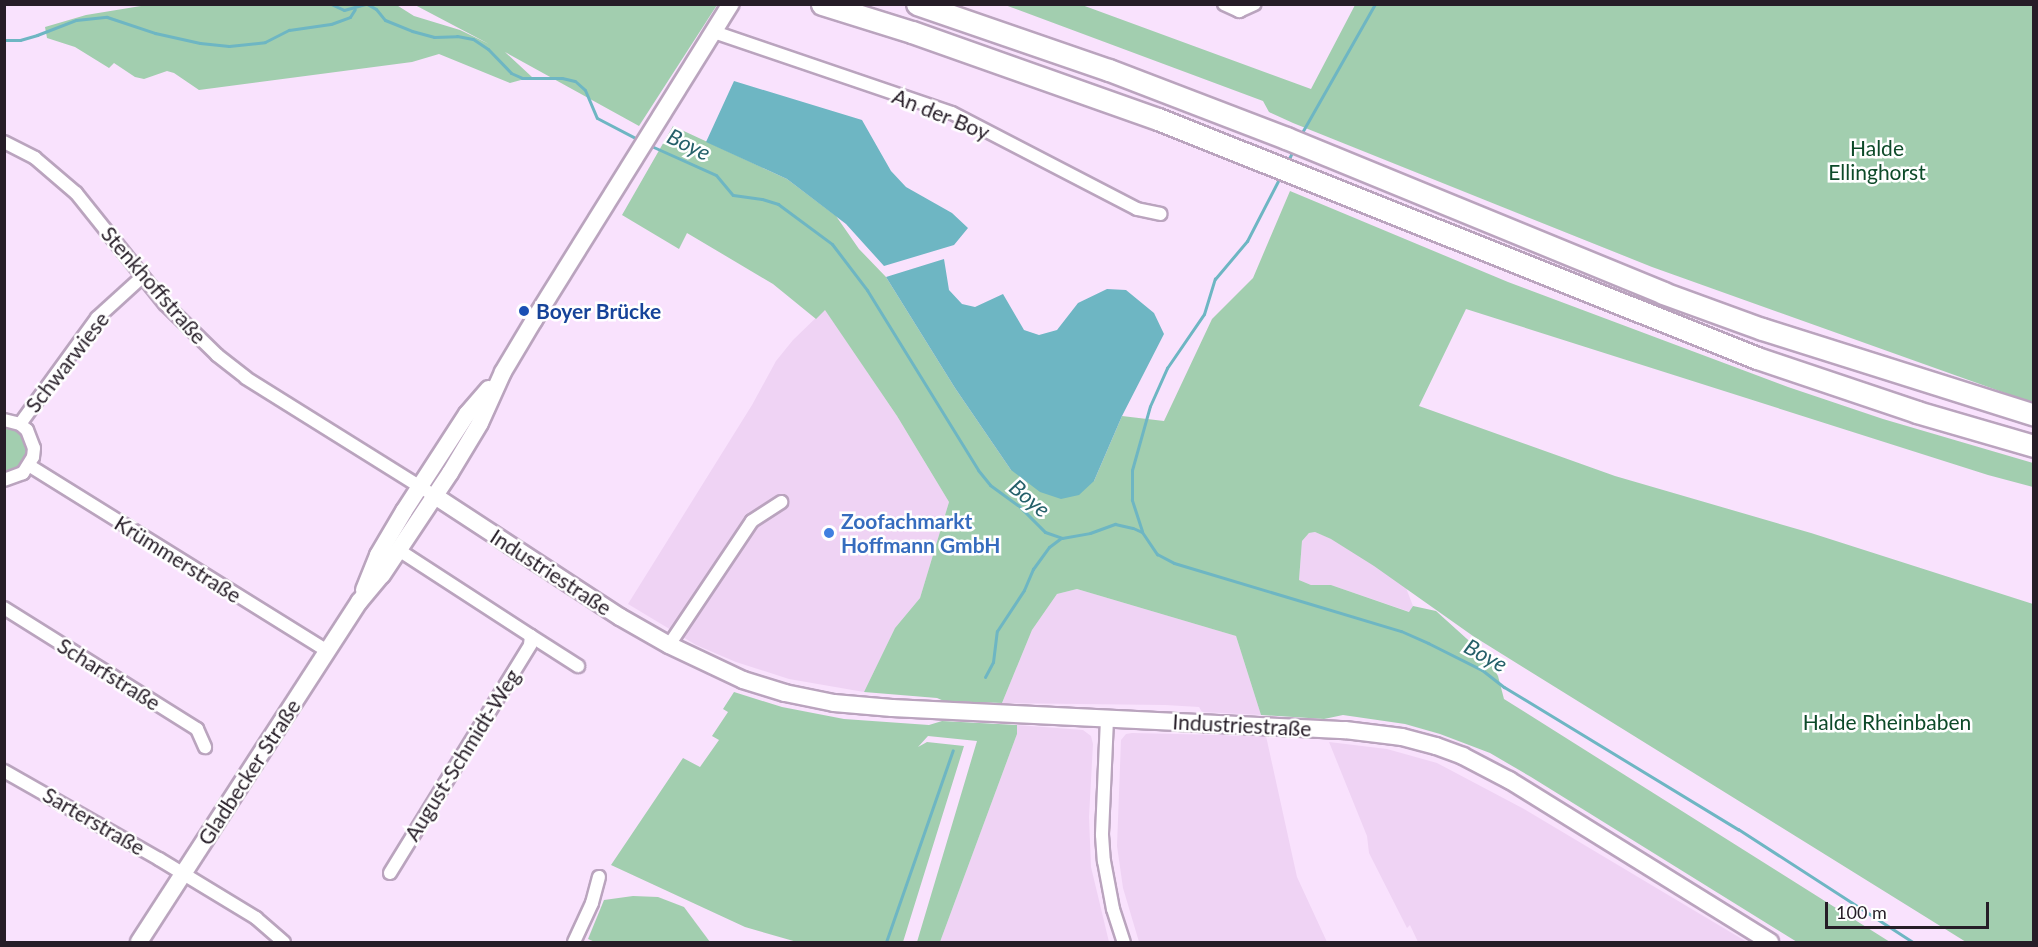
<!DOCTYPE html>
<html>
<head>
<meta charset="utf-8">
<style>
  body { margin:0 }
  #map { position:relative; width:2038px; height:947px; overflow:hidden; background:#f9e2fd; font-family:Lato,sans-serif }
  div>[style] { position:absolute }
  .built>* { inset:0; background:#efd3f4 }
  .green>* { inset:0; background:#a2ceaf }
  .water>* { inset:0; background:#6eb6c3 }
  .stream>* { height:3px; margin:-1.5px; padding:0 1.5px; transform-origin:1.5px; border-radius:1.5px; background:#6eb6c3 }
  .roads { filter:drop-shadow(2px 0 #baa4be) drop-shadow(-2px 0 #baa4be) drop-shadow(0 2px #baa4be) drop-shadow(0 -2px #baa4be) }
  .street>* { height:12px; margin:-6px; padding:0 6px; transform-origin:6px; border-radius:6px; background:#fff }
  .secondary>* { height:16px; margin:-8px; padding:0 8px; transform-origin:8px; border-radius:8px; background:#fff }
  .highway>* { height:21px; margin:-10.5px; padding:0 10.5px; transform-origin:10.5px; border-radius:10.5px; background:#fff }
  .dots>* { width:16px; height:16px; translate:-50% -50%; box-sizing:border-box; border:3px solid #fff; border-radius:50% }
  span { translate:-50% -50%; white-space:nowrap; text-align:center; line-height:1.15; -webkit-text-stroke:5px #fff; paint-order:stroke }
  .street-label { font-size:21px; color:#261d27 }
  .park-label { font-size:21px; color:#0d4a29 }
  .transit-label { font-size:21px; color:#164399; font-weight:700 }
  .left { translate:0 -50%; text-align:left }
  .shop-label { font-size:21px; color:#366cbe; font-weight:700 }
  .water-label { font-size:22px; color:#25606a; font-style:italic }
  .frame { position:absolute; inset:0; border:6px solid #261d27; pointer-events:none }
  .scale { position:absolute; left:1825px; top:902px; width:164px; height:27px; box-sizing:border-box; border:3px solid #261d27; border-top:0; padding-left:8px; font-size:18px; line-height:21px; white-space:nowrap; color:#261d27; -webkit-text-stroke:4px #fff; paint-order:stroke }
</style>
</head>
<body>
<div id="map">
  <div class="built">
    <i style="clip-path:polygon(825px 309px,897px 416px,949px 502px,920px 598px,895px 628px,864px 692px,789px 679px,736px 662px,696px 645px,628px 604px,752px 405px,776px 361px,793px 340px)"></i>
    <i style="clip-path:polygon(1315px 532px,1398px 567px,1413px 606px,1410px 612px,1331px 585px,1311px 585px,1299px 580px,1302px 541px,1309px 533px)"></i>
    <i style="clip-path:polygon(1077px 589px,1236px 636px,1261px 715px,1202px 712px,1199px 707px,1165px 705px,1002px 703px,1032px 630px,1057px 594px)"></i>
    <i style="clip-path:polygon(1017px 725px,1083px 730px,1091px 736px,1093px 744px,1089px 817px,1091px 867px,1109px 942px,940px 942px,1017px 734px)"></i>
    <i style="clip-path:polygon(1132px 733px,1266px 736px,1297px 877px,1327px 942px,1139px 942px,1123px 888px,1117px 846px,1121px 740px,1126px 734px)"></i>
    <i style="clip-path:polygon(1329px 742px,1387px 749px,1437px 763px,1524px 809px,1747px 942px,1418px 942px,1410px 925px,1407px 928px,1369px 853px,1367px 836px)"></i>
  </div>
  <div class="green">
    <i style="clip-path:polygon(395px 4px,414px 16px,460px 30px,489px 44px,415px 5px,717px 5px,639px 126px,505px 52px,532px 77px,510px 83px,439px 54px,412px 62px,199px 90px,174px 73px,167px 71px,144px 79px,135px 77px,114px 63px,109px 68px,75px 47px,47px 38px,45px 27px,86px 15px,147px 5px)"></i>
    <i style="clip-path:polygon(1005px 5px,1082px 5px,1311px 89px,1355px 5px,2033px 5px,2033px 403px,1652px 267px,1293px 123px,1269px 112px,1263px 101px)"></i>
    <i style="clip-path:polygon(673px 126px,787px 179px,836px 216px,859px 249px,886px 277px,955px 388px,1011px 470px,1094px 481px,1122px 416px,1164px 421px,1212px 319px,1253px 278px,1290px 191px,1508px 282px,1788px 387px,1883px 419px,2033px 463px,2033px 487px,1988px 475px,1466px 309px,1419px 406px,1615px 476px,1811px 533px,2033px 604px,2033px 942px,1966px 942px,1473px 636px,1374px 566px,1331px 539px,1315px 532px,1309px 533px,1302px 541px,1299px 580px,1311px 585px,1331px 585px,1409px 612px,1413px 606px,1436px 611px,1487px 657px,1498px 676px,1504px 699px,1890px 942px,1797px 942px,1531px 777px,1490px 753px,1440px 734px,1405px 724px,1343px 715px,1324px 719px,1261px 715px,1236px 636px,1077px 589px,1057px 594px,1032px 630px,1002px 703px,944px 701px,937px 698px,864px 692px,895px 628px,920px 598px,949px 502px,897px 416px,825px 310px,816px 319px,773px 284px,687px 233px,679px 249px,622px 215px)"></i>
    <i style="clip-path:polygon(4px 425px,20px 432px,28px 451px,22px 466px,5px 474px)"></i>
    <i style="clip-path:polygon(734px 692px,782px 707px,844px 719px,929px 725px,942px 721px,1017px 725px,1017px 734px,940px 942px,917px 942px,977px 741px,928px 736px,918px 747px,927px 742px,964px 746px,903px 942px,797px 942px,745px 927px,611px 865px,683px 758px,700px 767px,719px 740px,712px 736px,728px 712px,723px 709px)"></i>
    <i style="clip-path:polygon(633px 896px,658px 897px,684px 907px,710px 942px,595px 942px,588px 939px,604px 900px)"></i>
  </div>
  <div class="water">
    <i style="clip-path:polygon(734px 81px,862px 120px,891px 171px,906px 187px,952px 213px,968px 228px,954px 245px,884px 266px,846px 224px,787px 179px,706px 142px)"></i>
    <i style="clip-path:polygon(944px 259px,949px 290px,962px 304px,975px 307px,1003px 294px,1024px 330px,1039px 335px,1057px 330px,1078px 303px,1107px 289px,1126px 290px,1154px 313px,1164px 334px,1122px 416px,1094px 481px,1079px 495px,1061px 499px,1040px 492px,1011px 470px,955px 388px,886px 277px)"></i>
  </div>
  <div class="stream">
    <i style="left:331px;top:4px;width:14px;rotate:25deg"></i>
    <i style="left:344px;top:10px;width:22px;rotate:-16deg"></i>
    <i style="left:367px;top:4px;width:10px;rotate:29deg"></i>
    <i style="left:376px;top:9px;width:14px;rotate:51deg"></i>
    <i style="left:385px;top:20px;width:29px;rotate:22deg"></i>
    <i style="left:412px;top:31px;width:23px;rotate:15deg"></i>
    <i style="left:434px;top:37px;width:23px;rotate:-2deg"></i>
    <i style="left:457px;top:36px;width:16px;rotate:11deg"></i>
    <i style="left:473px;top:39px;width:18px;rotate:34deg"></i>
    <i style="left:488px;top:49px;width:33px;rotate:46deg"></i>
    <i style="left:511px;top:73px;width:12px;rotate:24deg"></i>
    <i style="left:522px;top:78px;width:40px"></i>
    <i style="left:562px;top:78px;width:13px;rotate:13deg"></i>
    <i style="left:575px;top:81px;width:13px;rotate:42deg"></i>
    <i style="left:585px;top:90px;width:30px;rotate:67deg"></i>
    <i style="left:597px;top:118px;width:50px;rotate:27.6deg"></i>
    <i style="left:4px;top:40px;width:16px"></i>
    <i style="left:20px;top:40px;width:18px;rotate:-16deg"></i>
    <i style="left:37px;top:35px;width:42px;rotate:-21deg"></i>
    <i style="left:76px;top:20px;width:31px;rotate:-6deg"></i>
    <i style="left:107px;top:17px;width:51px;rotate:18.4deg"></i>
    <i style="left:155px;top:33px;width:46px;rotate:12.5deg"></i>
    <i style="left:200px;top:43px;width:29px;rotate:6deg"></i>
    <i style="left:229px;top:46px;width:36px;rotate:-6deg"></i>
    <i style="left:265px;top:42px;width:27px;rotate:-27deg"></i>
    <i style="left:289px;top:30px;width:42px;rotate:-8.1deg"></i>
    <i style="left:331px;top:24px;width:20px;rotate:-20deg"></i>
    <i style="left:350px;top:17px;width:9px;rotate:-58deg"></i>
    <i style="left:1300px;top:136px;width:152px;rotate:-60.4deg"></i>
    <i style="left:649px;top:145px;width:73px;rotate:24.1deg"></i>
    <i style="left:716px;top:175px;width:26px;rotate:50deg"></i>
    <i style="left:733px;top:195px;width:29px;rotate:8deg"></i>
    <i style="left:762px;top:199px;width:17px;rotate:17deg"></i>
    <i style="left:778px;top:204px;width:67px;rotate:36.5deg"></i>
    <i style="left:832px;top:244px;width:58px;rotate:52.7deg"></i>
    <i style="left:867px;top:290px;width:211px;rotate:58.3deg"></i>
    <i style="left:978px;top:470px;width:19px;rotate:51deg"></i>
    <i style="left:990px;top:485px;width:34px;rotate:36deg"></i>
    <i style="left:1018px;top:505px;width:38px;rotate:45deg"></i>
    <i style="left:1045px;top:532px;width:18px;rotate:19deg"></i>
    <i style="left:1062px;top:538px;width:28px;rotate:-10deg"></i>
    <i style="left:1090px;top:533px;width:27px;rotate:-20deg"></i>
    <i style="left:1115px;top:524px;width:18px;rotate:13deg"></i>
    <i style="left:1133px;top:528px;width:10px;rotate:24deg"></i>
    <i style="left:1142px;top:532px;width:27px;rotate:56deg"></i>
    <i style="left:1157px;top:554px;width:19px;rotate:28deg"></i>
    <i style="left:1174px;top:563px;width:237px;rotate:16.7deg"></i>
    <i style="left:1401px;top:631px;width:30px;rotate:24deg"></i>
    <i style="left:1428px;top:643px;width:60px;rotate:26.6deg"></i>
    <i style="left:1482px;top:670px;width:28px;rotate:38deg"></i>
    <i style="left:1504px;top:687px;width:274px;rotate:31.3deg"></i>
    <i style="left:1738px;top:829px;width:208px;rotate:32.9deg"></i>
    <i style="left:1287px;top:163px;width:14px;rotate:-65deg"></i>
    <i style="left:1142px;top:531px;width:33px;rotate:-108deg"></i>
    <i style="left:1132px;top:500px;width:30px;rotate:-90deg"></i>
    <i style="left:1132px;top:470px;width:66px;rotate:-74.3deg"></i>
    <i style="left:1150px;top:406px;width:42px;rotate:-65.9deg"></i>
    <i style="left:1167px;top:368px;width:65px;rotate:-55.6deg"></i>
    <i style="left:1204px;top:314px;width:37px;rotate:-73deg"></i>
    <i style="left:1215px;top:279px;width:50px;rotate:-49.9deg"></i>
    <i style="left:1247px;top:241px;width:72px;rotate:-62.7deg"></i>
    <i style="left:985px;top:677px;width:17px;rotate:-62deg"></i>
    <i style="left:993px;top:662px;width:31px;rotate:-83deg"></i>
    <i style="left:997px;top:631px;width:49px;rotate:-56.6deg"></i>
    <i style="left:1024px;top:590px;width:23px;rotate:-67deg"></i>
    <i style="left:1033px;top:569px;width:27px;rotate:-54deg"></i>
    <i style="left:1049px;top:547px;width:15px;rotate:-37deg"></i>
    <i style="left:886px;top:942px;width:203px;rotate:-70.8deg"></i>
  </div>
  <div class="roads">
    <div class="street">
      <i style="left:1224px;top:4px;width:17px;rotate:25deg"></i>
      <i style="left:1239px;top:11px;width:17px;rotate:-24deg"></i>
      <i style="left:714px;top:32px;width:251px;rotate:18.8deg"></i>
      <i style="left:952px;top:113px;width:208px;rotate:27.4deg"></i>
      <i style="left:1137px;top:209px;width:24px;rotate:12deg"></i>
      <i style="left:4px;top:142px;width:35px;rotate:27deg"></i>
      <i style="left:35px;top:158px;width:54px;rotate:40.5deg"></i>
      <i style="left:76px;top:193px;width:142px;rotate:51.3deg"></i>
      <i style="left:165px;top:304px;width:73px;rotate:44.4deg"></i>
      <i style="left:217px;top:355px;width:37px;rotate:38deg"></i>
      <i style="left:246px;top:378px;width:223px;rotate:32deg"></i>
      <i style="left:4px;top:420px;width:16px;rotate:14deg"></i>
      <i style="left:20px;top:424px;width:9px;rotate:41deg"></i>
      <i style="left:27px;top:430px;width:19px;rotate:69deg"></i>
      <i style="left:34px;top:448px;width:9px;rotate:96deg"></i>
      <i style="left:33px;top:457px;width:19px;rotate:122deg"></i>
      <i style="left:23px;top:473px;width:20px;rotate:160deg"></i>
      <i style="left:20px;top:424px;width:131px;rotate:-54deg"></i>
      <i style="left:97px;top:318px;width:61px;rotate:-42.3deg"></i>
      <i style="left:30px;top:466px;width:350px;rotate:31.9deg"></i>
      <i style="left:4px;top:608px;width:228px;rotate:32.1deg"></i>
      <i style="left:197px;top:729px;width:20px;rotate:66deg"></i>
      <i style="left:531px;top:636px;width:56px;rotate:32.6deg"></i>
      <i style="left:669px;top:645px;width:149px;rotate:-56.2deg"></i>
      <i style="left:752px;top:521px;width:35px;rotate:-33deg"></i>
      <i style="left:1107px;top:719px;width:116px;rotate:92.5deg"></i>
      <i style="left:1102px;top:835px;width:26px;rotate:86deg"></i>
      <i style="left:1104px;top:861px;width:49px;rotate:79.4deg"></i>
      <i style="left:1113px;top:909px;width:35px;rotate:72deg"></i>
      <i style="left:4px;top:771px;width:178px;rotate:29.6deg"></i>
      <i style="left:159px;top:859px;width:114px;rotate:31.3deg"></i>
      <i style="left:256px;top:918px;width:37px;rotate:41deg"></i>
      <i style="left:390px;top:873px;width:268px;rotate:-58.4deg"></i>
      <i style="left:530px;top:645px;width:9px;rotate:-84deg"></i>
      <i style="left:531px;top:636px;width:156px;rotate:-147deg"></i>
      <i style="left:574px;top:942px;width:43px;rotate:-65.2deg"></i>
      <i style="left:592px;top:903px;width:27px;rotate:-75deg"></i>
    </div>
    <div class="secondary">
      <i style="left:435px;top:496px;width:221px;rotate:33.2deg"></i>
      <i style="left:620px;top:617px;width:56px;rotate:29.7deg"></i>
      <i style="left:669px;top:645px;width:82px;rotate:25.3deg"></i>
      <i style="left:743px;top:680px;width:44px;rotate:17.2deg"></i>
      <i style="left:785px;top:693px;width:50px;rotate:11.5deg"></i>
      <i style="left:834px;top:703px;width:58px;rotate:4.9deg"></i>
      <i style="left:892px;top:708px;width:454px;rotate:2.8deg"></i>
      <i style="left:1345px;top:730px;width:57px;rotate:7deg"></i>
      <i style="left:1402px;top:737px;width:35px;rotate:15deg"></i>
      <i style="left:1436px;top:746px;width:29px;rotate:20deg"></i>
      <i style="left:1463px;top:756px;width:52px;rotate:27.6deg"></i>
      <i style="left:1509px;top:780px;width:307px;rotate:31.8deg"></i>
      <i style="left:364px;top:590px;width:38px;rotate:-68deg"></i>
      <i style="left:378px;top:555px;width:51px;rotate:-59.4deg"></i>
      <i style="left:404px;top:511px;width:116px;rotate:-57deg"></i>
      <i style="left:467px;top:414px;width:33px;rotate:-49deg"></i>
      <i style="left:139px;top:942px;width:405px;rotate:-57.1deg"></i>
      <i style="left:359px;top:602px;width:35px;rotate:-50deg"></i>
      <i style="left:382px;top:575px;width:123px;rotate:-56.3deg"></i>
      <i style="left:450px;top:473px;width:58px;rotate:-59deg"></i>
      <i style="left:480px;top:423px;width:56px;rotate:-65.7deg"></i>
      <i style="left:503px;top:372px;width:61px;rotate:-59.2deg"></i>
      <i style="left:534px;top:320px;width:372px;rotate:-58.1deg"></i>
    </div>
    <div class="highway">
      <i style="left:822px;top:4px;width:94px;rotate:17.3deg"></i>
      <i style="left:912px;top:32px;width:261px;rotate:19.5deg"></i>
      <i style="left:1158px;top:119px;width:645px;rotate:21.75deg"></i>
      <i style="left:1757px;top:358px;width:169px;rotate:18.6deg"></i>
      <i style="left:1917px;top:412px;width:122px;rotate:16.2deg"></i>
      <i style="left:917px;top:4px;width:203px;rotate:19deg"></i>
      <i style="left:1109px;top:70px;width:190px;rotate:21deg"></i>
      <i style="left:1286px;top:138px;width:408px;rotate:22.3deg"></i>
      <i style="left:1663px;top:293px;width:105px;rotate:20deg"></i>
      <i style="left:1762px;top:329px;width:285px;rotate:17.5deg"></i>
    </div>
  </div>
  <div class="dots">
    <i style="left:524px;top:311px;background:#1a4fb4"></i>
    <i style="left:829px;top:533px;background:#3f7fe0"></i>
  </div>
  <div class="street-label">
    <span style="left:941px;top:114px;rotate:22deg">An der Boy</span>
    <span style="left:154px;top:285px;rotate:49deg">Stenkhoffstraße</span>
    <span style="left:67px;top:362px;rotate:-52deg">Schwarwiese</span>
    <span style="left:178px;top:559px;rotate:32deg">Krümmerstraße</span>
    <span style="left:551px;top:572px;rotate:33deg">Industriestraße</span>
    <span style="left:109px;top:674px;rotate:32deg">Scharfstraße</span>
    <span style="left:1242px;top:725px;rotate:3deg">Industriestraße</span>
    <span style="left:462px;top:755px;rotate:-58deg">August-Schmidt-Weg</span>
    <span style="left:249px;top:772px;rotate:-57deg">Gladbecker Straße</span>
    <span style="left:94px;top:821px;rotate:30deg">Sarterstraße</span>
  </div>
  <div class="park-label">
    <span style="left:1877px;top:160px">Halde<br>Ellinghorst</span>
    <span style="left:1887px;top:722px">Halde Rheinbaben</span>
  </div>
  <div class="transit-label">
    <span class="left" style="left:536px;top:311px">Boyer Brücke</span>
  </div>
  <div class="shop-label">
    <span class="left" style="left:841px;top:533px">Zoofachmarkt<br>Hoffmann GmbH</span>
  </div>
  <div class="water-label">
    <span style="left:689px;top:144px;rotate:26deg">Boye</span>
    <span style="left:1030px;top:498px;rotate:40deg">Boye</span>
    <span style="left:1486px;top:655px;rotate:29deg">Boye</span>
  </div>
  <div class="frame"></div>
  <div class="scale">100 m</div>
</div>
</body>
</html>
